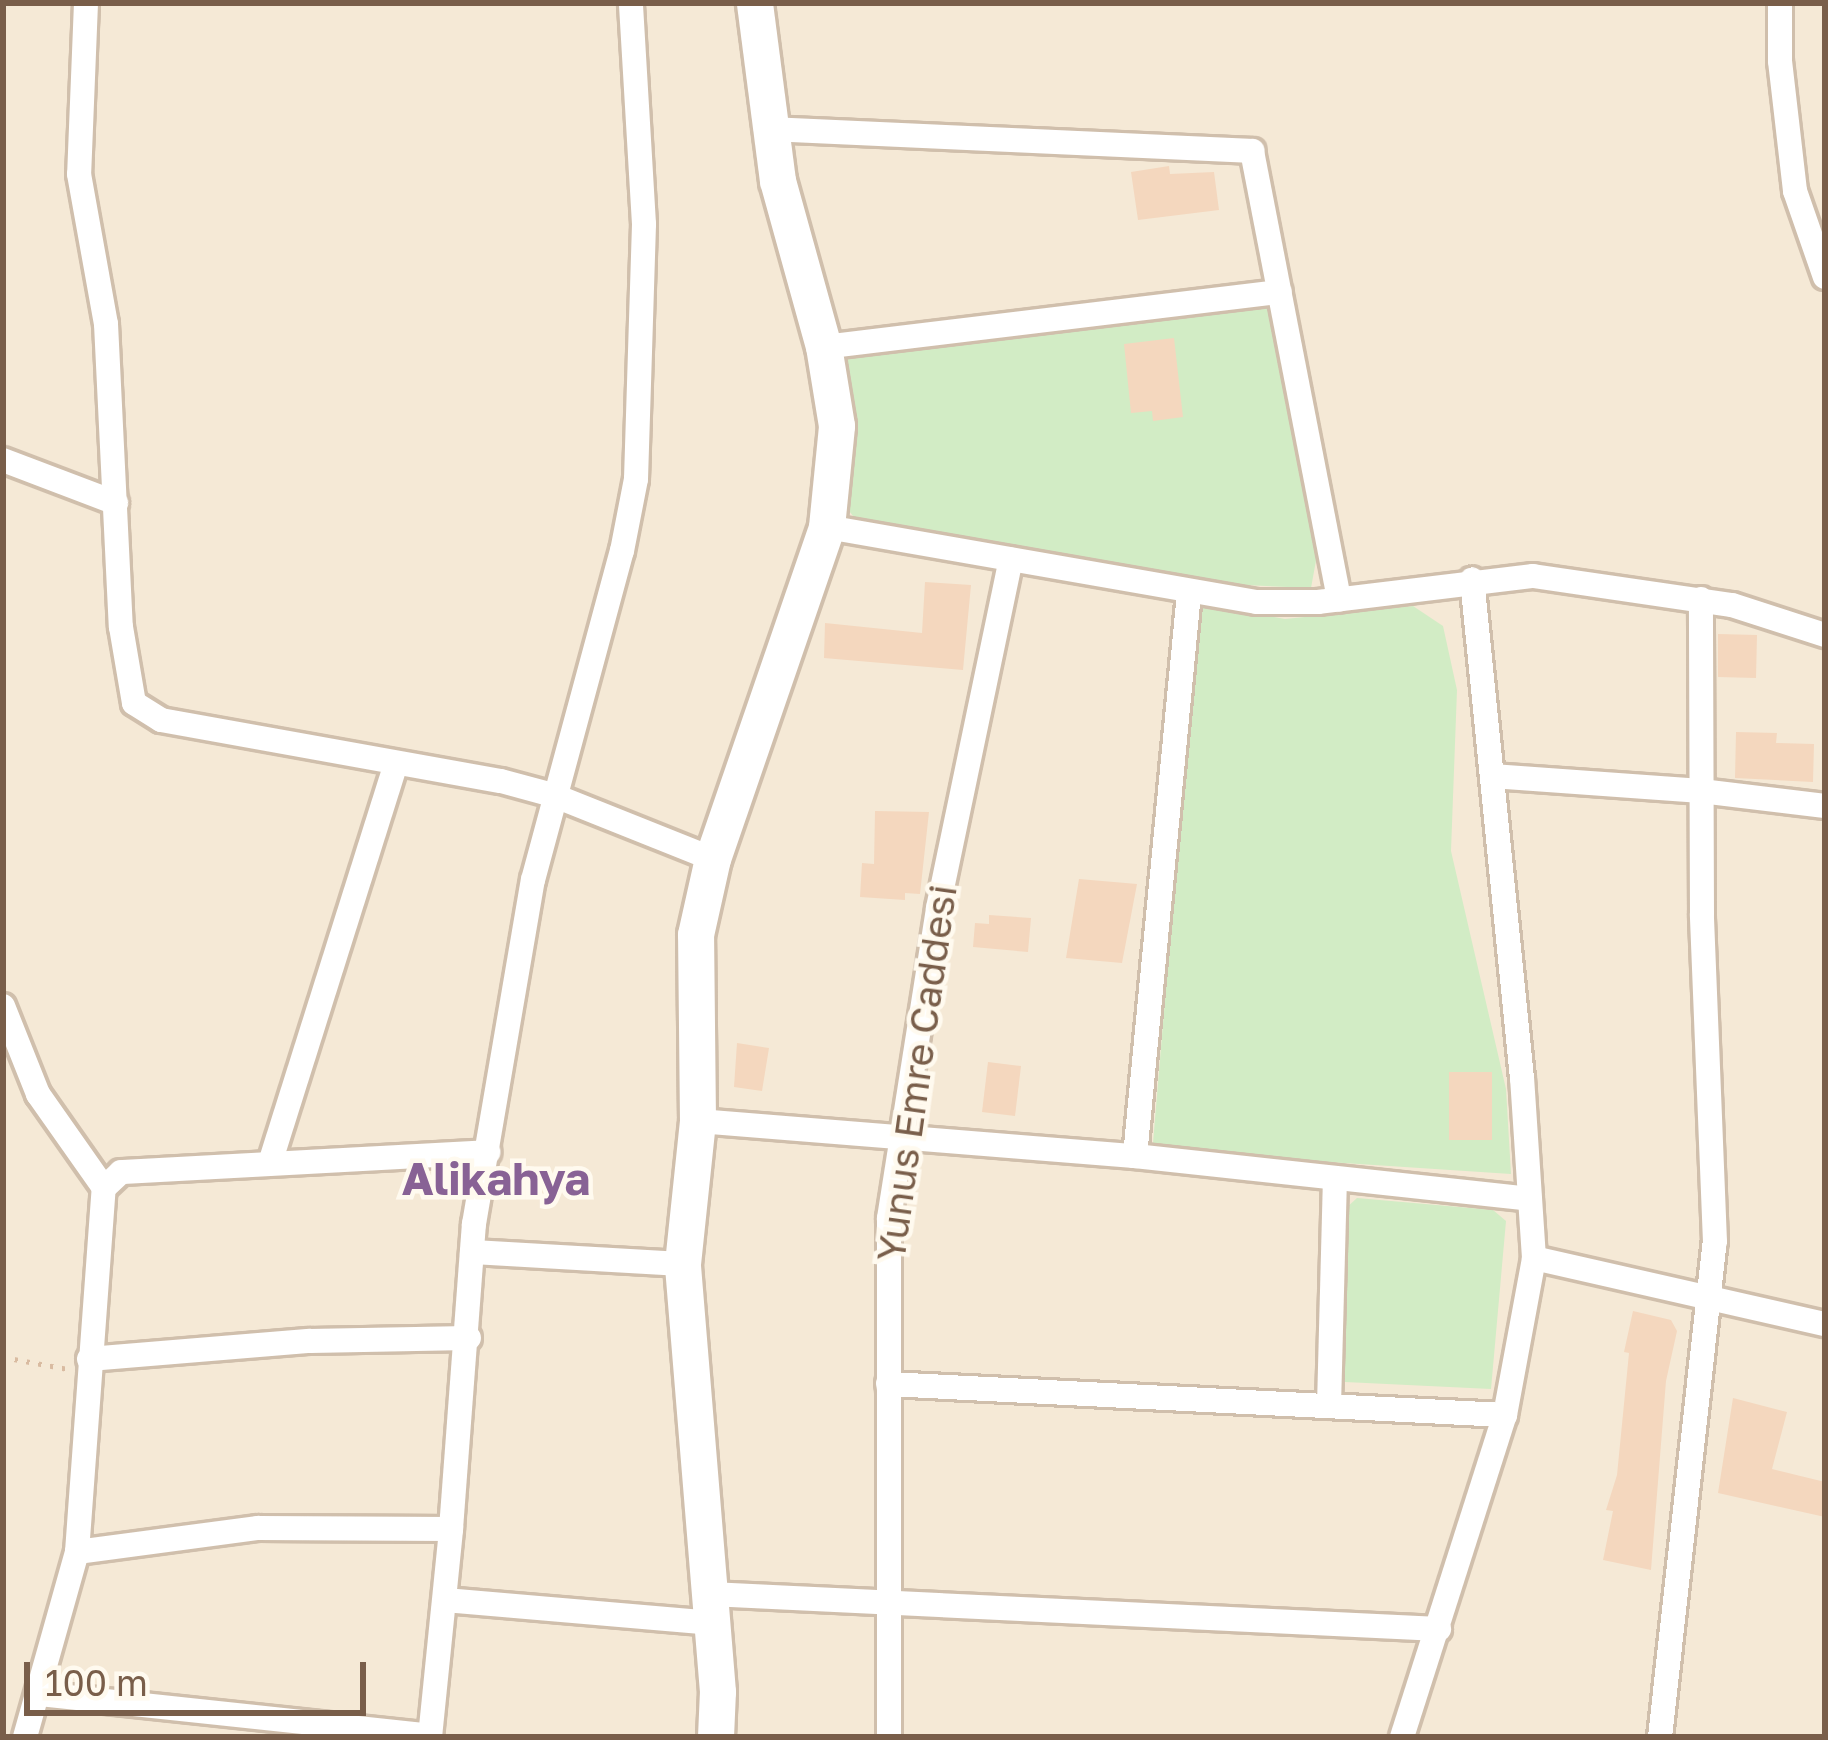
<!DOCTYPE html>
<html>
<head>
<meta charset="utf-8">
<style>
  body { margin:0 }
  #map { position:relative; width:1828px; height:1740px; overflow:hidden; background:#fdf6e8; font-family:"Golos Text",sans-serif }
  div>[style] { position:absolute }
  .residential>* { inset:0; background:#f5e9d6 }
  .green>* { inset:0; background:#d2ecc5 }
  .building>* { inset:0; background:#f4d7be }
  .path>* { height:4.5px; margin-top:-2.25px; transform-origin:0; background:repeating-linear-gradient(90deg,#d9bba1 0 3px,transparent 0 12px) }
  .roads { filter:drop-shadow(3px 0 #d0bfac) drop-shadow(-3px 0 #d0bfac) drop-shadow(0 3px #d0bfac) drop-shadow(0 -3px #d0bfac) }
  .street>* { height:24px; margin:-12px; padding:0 12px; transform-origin:12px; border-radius:12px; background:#fff }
  .secondary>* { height:36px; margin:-18px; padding:0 18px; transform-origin:18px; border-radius:18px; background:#fff }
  span { translate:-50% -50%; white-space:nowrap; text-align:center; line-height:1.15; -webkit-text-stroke:9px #fffaef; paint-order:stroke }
  .street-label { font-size:39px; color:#795e4a }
  .quarter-label { font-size:45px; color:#886295; font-weight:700 }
  .frame { position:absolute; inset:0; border:6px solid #795e4a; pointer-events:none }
  .scale { position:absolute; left:24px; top:1662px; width:342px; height:54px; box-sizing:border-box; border:6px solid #795e4a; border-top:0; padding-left:15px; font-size:36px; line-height:42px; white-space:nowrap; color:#795e4a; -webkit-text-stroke:9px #fffaef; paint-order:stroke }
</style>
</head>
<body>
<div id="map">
  <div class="residential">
    <i style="clip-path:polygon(3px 3px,1825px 3px,1825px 1737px,3px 1737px)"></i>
  </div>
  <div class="green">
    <i style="clip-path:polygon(1270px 306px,1317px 555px,1311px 588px,1221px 584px,857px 521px,846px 507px,853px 429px,844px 359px)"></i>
    <i style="clip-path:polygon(1203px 604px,1285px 619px,1413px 606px,1443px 626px,1457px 690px,1451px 851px,1506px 1089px,1511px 1174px,1298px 1160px,1153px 1143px,1193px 664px)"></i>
    <i style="clip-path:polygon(1357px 1198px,1493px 1210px,1506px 1221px,1491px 1389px,1345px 1382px,1345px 1209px)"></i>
  </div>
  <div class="building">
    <i style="clip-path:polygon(1169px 166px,1170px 174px,1214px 172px,1219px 210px,1138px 220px,1131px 172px)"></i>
    <i style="clip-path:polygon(1174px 338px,1183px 417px,1153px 421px,1152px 411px,1131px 413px,1124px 344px)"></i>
    <i style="clip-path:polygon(925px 582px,971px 585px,963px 670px,824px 658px,825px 623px,922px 633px)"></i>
    <i style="clip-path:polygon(1718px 634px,1757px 635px,1756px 678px,1718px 677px)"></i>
    <i style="clip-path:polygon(1736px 732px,1777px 733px,1776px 743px,1814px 744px,1813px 782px,1735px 778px)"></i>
    <i style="clip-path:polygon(875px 811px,929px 812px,920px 894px,905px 893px,905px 900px,860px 897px,862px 863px,874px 864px)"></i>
    <i style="clip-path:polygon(1079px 879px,1137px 884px,1122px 963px,1066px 958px)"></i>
    <i style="clip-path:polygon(989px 915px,1031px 918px,1028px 952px,973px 947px,975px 923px,989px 924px)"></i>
    <i style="clip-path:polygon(737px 1043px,769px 1048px,762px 1091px,734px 1087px)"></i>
    <i style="clip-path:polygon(988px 1062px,1021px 1066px,1015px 1116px,982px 1112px)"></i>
    <i style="clip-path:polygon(1449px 1072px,1492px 1072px,1492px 1140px,1449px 1140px)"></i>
    <i style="clip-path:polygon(1633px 1311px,1671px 1320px,1677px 1331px,1666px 1381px,1651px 1570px,1603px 1560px,1613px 1511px,1606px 1510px,1617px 1475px,1629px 1353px,1624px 1352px)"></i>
    <i style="clip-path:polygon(1733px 1398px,1787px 1412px,1772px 1469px,1825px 1482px,1825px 1517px,1718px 1493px)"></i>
  </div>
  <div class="path">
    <i style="left:3px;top:1357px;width:66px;rotate:10.5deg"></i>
  </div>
  <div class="roads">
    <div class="street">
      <i style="left:86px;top:3px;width:171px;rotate:92.3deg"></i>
      <i style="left:79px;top:174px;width:152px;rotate:79.8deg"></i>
      <i style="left:106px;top:324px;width:303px;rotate:87.2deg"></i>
      <i style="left:121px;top:627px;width:77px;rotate:80.3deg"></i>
      <i style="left:134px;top:703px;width:32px;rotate:32deg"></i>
      <i style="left:161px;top:720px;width:345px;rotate:10.2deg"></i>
      <i style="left:501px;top:781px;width:54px;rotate:15.1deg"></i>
      <i style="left:553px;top:795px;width:172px;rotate:21.8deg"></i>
      <i style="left:1780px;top:3px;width:58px;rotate:90deg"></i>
      <i style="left:1780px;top:61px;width:131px;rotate:83.4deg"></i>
      <i style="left:1795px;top:191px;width:91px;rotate:70.8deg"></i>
      <i style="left:770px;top:129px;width:483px;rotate:2.6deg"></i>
      <i style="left:1252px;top:151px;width:457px;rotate:79deg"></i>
      <i style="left:824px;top:347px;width:459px;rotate:-6.9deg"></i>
      <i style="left:3px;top:460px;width:121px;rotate:20.8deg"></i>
      <i style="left:827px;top:527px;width:436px;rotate:9.9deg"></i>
      <i style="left:1257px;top:602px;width:61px"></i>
      <i style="left:1318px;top:602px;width:217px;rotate:-6.9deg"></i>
      <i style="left:1533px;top:576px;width:201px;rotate:8.3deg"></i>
      <i style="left:1732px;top:605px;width:98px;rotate:17.9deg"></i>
      <i style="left:1492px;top:776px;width:210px;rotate:4.1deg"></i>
      <i style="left:1701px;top:791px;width:125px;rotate:6.9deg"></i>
      <i style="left:3px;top:1006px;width:95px;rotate:68.3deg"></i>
      <i style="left:38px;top:1094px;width:115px;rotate:54.9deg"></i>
      <i style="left:698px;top:1121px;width:438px;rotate:4.6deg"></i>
      <i style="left:1135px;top:1156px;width:397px;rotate:6.2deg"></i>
      <i style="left:1135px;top:1156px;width:566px;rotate:-84.52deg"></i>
      <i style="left:270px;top:1163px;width:419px;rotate:-72.5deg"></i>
      <i style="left:472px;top:1252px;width:211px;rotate:3.3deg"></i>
      <i style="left:1534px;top:1258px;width:298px;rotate:12.8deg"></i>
      <i style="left:89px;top:1359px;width:222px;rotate:-4.7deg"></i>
      <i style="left:310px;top:1341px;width:159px;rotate:-1.1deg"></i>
      <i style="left:888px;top:1384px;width:618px;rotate:2.88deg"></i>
      <i style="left:1329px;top:1406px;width:225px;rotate:-88.5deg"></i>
      <i style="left:77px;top:1552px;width:183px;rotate:-7.6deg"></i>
      <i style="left:258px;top:1528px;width:193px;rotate:0.3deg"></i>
      <i style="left:451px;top:1529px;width:306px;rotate:-85.7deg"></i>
      <i style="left:474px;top:1224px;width:349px;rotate:-80.3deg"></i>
      <i style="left:533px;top:880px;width:341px;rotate:-74.9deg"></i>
      <i style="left:622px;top:551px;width:73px;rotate:-79deg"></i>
      <i style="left:636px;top:479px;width:255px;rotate:-88.2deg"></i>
      <i style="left:644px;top:224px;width:221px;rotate:-93.4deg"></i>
      <i style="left:710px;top:1594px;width:730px;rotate:2.75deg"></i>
      <i style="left:445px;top:1600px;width:269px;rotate:4.9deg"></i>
      <i style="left:40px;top:1694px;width:392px;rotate:6.1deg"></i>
      <i style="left:25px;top:1737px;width:192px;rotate:-74.3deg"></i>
      <i style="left:77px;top:1552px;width:365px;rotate:-85.8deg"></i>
      <i style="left:104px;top:1188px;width:23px;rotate:-43deg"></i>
      <i style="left:121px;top:1172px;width:368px;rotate:-3.1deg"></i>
      <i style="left:430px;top:1737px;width:209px;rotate:-84.2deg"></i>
      <i style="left:889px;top:1737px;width:519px;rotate:-90deg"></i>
      <i style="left:889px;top:1218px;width:314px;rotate:-81deg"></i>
      <i style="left:938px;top:908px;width:356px;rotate:-78.2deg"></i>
      <i style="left:1402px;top:1737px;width:338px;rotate:-72.3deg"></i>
      <i style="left:1505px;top:1415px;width:160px;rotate:-79.5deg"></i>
      <i style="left:1534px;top:1258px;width:180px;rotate:-93.8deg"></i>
      <i style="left:1522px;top:1078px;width:501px;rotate:-95.72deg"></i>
      <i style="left:1660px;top:1737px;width:498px;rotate:-83.7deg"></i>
      <i style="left:1715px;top:1242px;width:328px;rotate:-92.3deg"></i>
      <i style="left:1702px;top:914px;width:315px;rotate:-90.2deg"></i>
    </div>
    <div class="secondary">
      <i style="left:716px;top:1737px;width:45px;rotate:-87.5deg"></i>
      <i style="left:718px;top:1692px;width:429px;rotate:-94.7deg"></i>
      <i style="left:683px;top:1264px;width:144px;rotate:-84deg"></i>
      <i style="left:698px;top:1121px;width:186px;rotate:-90.6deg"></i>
      <i style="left:696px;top:935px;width:78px;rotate:-77.4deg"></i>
      <i style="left:713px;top:859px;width:351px;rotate:-71deg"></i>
      <i style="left:827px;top:527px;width:101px;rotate:-84.3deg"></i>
      <i style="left:837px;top:426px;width:80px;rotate:-99.3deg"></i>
      <i style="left:824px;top:347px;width:172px;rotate:-105.5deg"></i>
      <i style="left:778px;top:181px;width:179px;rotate:-97.4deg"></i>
    </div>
  </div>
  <div class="street-label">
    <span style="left:917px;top:1073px;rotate:-82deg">Yunus Emre Caddesi</span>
  </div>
  <div class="quarter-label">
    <span style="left:496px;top:1179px">Alikahya</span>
  </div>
  <div class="frame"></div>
  <div class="scale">100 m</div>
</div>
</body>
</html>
